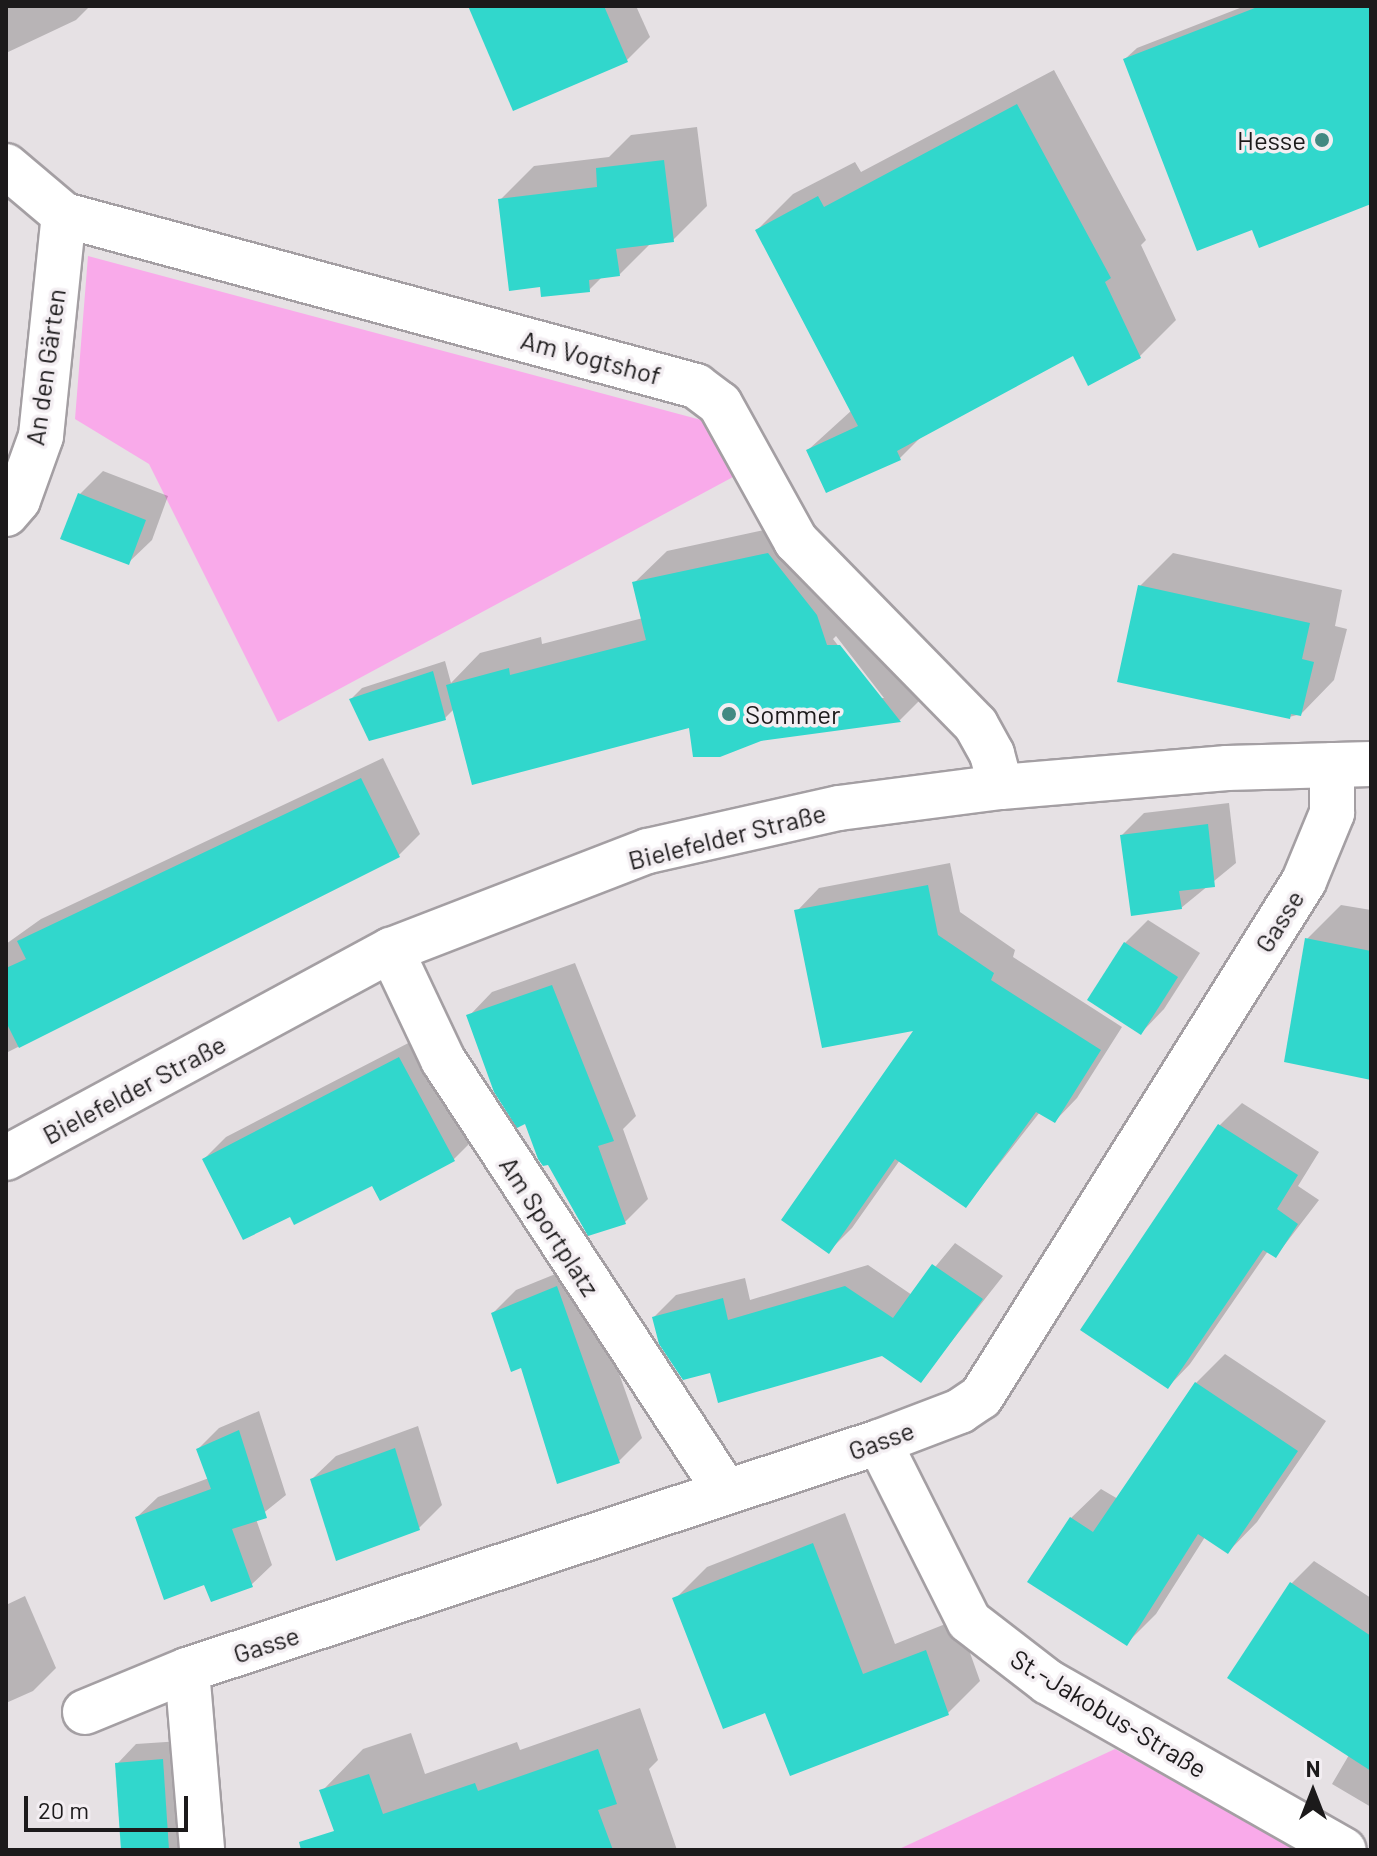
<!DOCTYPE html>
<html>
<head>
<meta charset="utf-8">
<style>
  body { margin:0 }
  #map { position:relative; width:1377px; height:1856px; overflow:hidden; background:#e6e1e4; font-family:Barlow,sans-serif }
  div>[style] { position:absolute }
  .green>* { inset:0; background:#f9aaea }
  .shadow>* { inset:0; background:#0003 }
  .building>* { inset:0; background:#31d7cc }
  .roads { filter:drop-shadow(2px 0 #a49fa3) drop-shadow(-2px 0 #a49fa3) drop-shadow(0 2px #a49fa3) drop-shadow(0 -2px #a49fa3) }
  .street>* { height:44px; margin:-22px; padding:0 22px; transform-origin:22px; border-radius:22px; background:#fff }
  .primary>* { height:44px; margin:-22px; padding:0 22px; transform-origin:22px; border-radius:22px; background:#fff }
  .dots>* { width:22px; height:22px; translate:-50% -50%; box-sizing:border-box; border:4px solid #f3eef2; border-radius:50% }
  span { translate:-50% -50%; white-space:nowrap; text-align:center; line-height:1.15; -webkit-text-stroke:7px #f3eef2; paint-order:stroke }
  .poi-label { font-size:26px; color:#1c1a1b }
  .right { translate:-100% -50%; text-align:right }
  .left { translate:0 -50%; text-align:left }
  .street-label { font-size:26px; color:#1c1a1b }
  .frame { position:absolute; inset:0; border:8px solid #1c1a1b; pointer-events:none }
  .north { position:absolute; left:1273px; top:1752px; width:80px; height:80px; -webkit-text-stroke:6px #f3eef2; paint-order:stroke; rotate:0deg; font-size:22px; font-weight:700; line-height:32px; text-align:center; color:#1c1a1b }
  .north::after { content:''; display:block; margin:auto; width:28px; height:36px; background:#1c1a1b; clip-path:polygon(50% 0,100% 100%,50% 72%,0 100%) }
  .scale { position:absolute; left:24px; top:1796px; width:164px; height:36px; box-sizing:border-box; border:4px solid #1c1a1b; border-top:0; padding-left:10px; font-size:24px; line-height:28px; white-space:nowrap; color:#1c1a1b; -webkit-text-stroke:6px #f3eef2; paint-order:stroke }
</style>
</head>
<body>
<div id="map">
  <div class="green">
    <i style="clip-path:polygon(88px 256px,705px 421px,733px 477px,278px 722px,149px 464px,75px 419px)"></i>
    <i style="clip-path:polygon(1115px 1749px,1301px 1850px,897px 1850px)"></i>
  </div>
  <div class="shadow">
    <i style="clip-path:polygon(6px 6px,90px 6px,76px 20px,6px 53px)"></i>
    <i style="clip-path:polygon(482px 6px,636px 6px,650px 37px,627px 60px)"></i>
    <i style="clip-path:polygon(1245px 6px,1371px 6px,1371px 202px,1253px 227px,1125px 59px,1137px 48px)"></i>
    <i style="clip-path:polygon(1054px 70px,1146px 240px,1141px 245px,1176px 320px,1140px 356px,1074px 353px,923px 435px,900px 458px,808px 450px,852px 410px,757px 230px,793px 194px,855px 162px,861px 172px)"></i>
    <i style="clip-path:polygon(697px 127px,707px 206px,673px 240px,651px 243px,619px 275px,603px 276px,589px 290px,542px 285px,500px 200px,534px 166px,609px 157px,631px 135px)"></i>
    <i style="clip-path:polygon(103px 471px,168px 496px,152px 540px,128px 563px,80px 494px)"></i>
    <i style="clip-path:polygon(evenodd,801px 522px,932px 688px,900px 720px,760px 739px,691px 725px,454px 709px,445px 718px,351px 699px,362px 688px,445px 661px,451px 683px,480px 653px,541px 637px,542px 644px,643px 618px,634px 583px,667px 551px,801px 522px,836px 636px,884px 698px,879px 698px,833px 639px,836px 636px)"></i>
    <i style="clip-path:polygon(1173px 553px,1342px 590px,1335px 626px,1347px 629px,1334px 680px,1301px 714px,1289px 717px,1140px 586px)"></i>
    <i style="clip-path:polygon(383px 758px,420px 834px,398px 856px,6px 1053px,6px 944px,41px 919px)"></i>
    <i style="clip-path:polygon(1229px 803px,1236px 863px,1181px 908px,1122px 835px,1144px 813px)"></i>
    <i style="clip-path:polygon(950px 863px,960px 912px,1015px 950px,1013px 957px,1122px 1027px,1077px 1098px,1055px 1121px,1040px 1112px,966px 1206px,900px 1160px,852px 1228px,829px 1251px,917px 1028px,797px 911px,819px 888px)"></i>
    <i style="clip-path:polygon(1341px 905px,1371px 910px,1371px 1078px,1307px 939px)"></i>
    <i style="clip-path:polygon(1148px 920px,1200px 953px,1164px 1009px,1141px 1033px,1125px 943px)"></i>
    <i style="clip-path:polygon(575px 963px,636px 1116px,623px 1129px,648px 1199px,625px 1222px,526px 1121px,469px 1016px,492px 992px)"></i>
    <i style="clip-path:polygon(422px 1036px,476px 1137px,454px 1159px,381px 1198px,373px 1183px,291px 1214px,204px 1159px,226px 1137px)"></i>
    <i style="clip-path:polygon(1242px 1103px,1319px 1152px,1298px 1186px,1319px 1200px,1276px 1256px,1268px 1251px,1190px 1364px,1168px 1387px,1219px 1126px)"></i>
    <i style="clip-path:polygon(955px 1243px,1003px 1276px,921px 1380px,883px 1354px,712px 1371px,654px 1317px,676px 1295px,745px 1278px,750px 1300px,868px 1265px,912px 1295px)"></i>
    <i style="clip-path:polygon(580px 1264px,642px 1438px,619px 1461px,523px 1365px,493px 1313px,516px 1290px)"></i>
    <i style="clip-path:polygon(1225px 1354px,1326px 1421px,1257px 1522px,1228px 1552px,1205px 1537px,1156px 1614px,1126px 1644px,1071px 1518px,1101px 1489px,1118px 1499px,1196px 1383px)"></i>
    <i style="clip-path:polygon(259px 1411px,286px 1495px,256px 1519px,272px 1565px,251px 1585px,205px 1583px,137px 1517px,158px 1497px,209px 1478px,198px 1449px,219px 1428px)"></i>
    <i style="clip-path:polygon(418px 1426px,442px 1505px,419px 1528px,312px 1479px,336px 1456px)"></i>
    <i style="clip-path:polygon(845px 1513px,895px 1644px,958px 1619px,980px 1681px,948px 1713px,766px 1710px,675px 1599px,707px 1567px)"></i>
    <i style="clip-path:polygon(1314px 1561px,1371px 1598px,1371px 1807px,1332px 1784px,1349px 1755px,1291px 1584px)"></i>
    <i style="clip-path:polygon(25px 1596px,56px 1668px,33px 1691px,6px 1703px,6px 1605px)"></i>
    <i style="clip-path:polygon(640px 1708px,658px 1760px,649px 1769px,677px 1850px,343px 1850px,322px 1791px,363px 1749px,411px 1733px,425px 1774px,517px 1742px,520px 1750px)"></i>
    <i style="clip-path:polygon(181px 1741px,189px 1850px,123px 1850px,117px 1764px,136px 1744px)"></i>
  </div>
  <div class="building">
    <i style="clip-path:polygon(468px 6px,604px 6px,628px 62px,513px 111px)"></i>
    <i style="clip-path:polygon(1260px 6px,1371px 6px,1371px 204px,1259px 248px,1252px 230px,1197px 251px,1123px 59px)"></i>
    <i style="clip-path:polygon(1017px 104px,1111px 278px,1105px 282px,1141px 358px,1088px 386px,1073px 356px,897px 451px,901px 460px,826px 493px,806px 450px,858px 426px,755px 230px,818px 196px,824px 207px)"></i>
    <i style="clip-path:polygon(664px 160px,674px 242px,616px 249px,620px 276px,589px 280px,590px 292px,541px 297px,540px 287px,509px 291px,498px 199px,597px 187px,596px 168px)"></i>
    <i style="clip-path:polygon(78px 493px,146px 520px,129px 565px,60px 539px)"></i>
    <i style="clip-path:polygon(768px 553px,817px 615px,827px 645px,840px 645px,901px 722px,761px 741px,720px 757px,693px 757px,689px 728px,472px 785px,446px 685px,509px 668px,510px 675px,646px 640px,632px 582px)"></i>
    <i style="clip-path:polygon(1138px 585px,1310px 623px,1302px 659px,1314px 662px,1301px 716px,1291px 714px,1290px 719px,1117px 682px)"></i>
    <i style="clip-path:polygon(433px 671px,446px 720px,369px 741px,349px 699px)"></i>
    <i style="clip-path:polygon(361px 778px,400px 857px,19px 1048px,6px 1022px,6px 968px,26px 959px,17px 941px)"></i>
    <i style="clip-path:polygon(1208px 824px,1215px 887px,1179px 891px,1182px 909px,1131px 916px,1120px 835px)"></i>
    <i style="clip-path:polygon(928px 885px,938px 935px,994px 973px,991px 980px,1101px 1050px,1055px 1123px,1036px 1112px,966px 1208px,895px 1159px,829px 1254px,781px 1220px,913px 1031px,822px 1048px,794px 910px)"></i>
    <i style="clip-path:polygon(1305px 938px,1371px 951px,1371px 1080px,1284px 1062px)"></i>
    <i style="clip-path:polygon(1124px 942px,1178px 977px,1141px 1035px,1087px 1000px)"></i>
    <i style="clip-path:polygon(552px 985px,614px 1141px,598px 1146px,626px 1224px,588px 1236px,548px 1165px,543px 1166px,538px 1159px,525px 1124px,517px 1128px,494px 1092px,466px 1015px)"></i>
    <i style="clip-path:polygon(399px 1057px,455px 1161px,380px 1201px,372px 1186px,294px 1225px,290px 1217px,243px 1240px,202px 1159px)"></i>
    <i style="clip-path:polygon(1218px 1124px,1298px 1175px,1277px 1209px,1298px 1224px,1276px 1258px,1263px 1250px,1168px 1389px,1080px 1330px)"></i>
    <i style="clip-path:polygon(932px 1264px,983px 1299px,921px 1383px,882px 1356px,718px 1403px,710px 1373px,683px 1380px,659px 1344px,652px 1317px,723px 1298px,728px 1320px,845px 1286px,893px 1318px)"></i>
    <i style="clip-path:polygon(557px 1286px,620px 1463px,557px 1484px,521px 1368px,511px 1372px,491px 1313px)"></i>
    <i style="clip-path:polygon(1195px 1382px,1298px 1451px,1228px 1554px,1198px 1534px,1127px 1646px,1027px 1582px,1070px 1517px,1093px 1532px)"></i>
    <i style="clip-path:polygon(239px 1430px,267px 1518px,232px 1529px,253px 1587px,211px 1602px,204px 1585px,164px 1600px,135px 1517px,211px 1489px,196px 1449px)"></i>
    <i style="clip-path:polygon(395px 1448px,420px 1530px,336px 1561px,310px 1479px)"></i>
    <i style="clip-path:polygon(813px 1543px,863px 1674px,926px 1650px,949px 1715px,790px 1776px,765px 1713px,723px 1729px,672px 1598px)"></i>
    <i style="clip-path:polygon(1290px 1582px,1371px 1636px,1371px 1771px,1227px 1678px)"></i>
    <i style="clip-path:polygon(598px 1749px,617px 1804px,598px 1810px,613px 1850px,301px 1850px,299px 1842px,334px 1831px,319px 1790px,369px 1774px,383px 1814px,475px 1783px,478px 1791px)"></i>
    <i style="clip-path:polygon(163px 1759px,169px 1850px,121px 1850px,115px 1763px)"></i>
  </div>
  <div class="roads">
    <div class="street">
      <i style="left:6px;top:166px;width:76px;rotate:40.2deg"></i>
      <i style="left:64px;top:215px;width:655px;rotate:15.14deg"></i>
      <i style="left:696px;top:386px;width:30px;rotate:37deg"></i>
      <i style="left:720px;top:404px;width:157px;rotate:61deg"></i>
      <i style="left:796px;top:541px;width:257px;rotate:45.6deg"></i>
      <i style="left:976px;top:725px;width:33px;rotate:61deg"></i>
      <i style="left:992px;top:754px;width:34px;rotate:75deg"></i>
      <i style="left:6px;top:514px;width:18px;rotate:-49deg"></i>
      <i style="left:18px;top:500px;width:68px;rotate:-70.2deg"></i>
      <i style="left:41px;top:436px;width:222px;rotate:-84.1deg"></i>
      <i style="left:391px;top:950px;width:122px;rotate:64.7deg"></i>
      <i style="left:443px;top:1060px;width:516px;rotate:56.77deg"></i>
      <i style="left:879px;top:1442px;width:200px;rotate:63.3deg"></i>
      <i style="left:969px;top:1621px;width:100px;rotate:37.7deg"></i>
      <i style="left:1048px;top:1682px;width:340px;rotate:29.6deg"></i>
      <i style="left:187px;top:1670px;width:181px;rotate:85.2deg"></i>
      <i style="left:85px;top:1712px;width:110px;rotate:-22.4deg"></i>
      <i style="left:187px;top:1670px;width:729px;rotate:-18.24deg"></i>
      <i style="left:879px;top:1442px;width:87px;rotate:-20.9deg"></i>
      <i style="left:960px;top:1411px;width:25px;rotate:-34deg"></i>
      <i style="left:981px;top:1397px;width:609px;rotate:-57.95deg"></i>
      <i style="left:1304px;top:881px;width:74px;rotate:-67.6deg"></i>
      <i style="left:1332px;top:813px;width:48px;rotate:-90deg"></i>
    </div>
    <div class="primary">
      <i style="left:6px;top:1158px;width:438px;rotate:-28.4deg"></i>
      <i style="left:391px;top:950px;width:275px;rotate:-21.1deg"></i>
      <i style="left:648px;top:851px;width:196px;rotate:-12.7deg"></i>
      <i style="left:839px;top:808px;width:163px;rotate:-7.4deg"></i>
      <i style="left:1001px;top:787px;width:227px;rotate:-4.8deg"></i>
      <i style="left:1227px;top:768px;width:144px;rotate:-1.6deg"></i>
    </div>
  </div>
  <div class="dots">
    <i style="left:1322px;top:140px;background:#428982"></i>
    <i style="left:729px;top:714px;background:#428982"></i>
  </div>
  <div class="poi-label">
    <span class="right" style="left:1306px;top:140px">Hesse</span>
    <span class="left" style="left:745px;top:714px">Sommer</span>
  </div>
  <div class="street-label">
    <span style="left:591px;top:357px;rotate:15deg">Am Vogtshof</span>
    <span style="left:45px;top:367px;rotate:-82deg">An den Gärten</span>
    <span style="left:727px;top:836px;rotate:-14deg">Bielefelder Straße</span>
    <span style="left:1279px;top:921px;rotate:-58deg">Gasse</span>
    <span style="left:134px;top:1089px;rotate:-28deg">Bielefelder Straße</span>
    <span style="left:550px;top:1226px;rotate:57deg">Am Sportplatz</span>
    <span style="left:881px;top:1440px;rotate:-20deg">Gasse</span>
    <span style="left:266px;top:1644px;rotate:-18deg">Gasse</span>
    <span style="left:1109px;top:1713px;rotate:31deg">St.-Jakobus-Straße</span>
  </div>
  <div class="frame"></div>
  <div class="north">N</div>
  <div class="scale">20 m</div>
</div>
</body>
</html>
